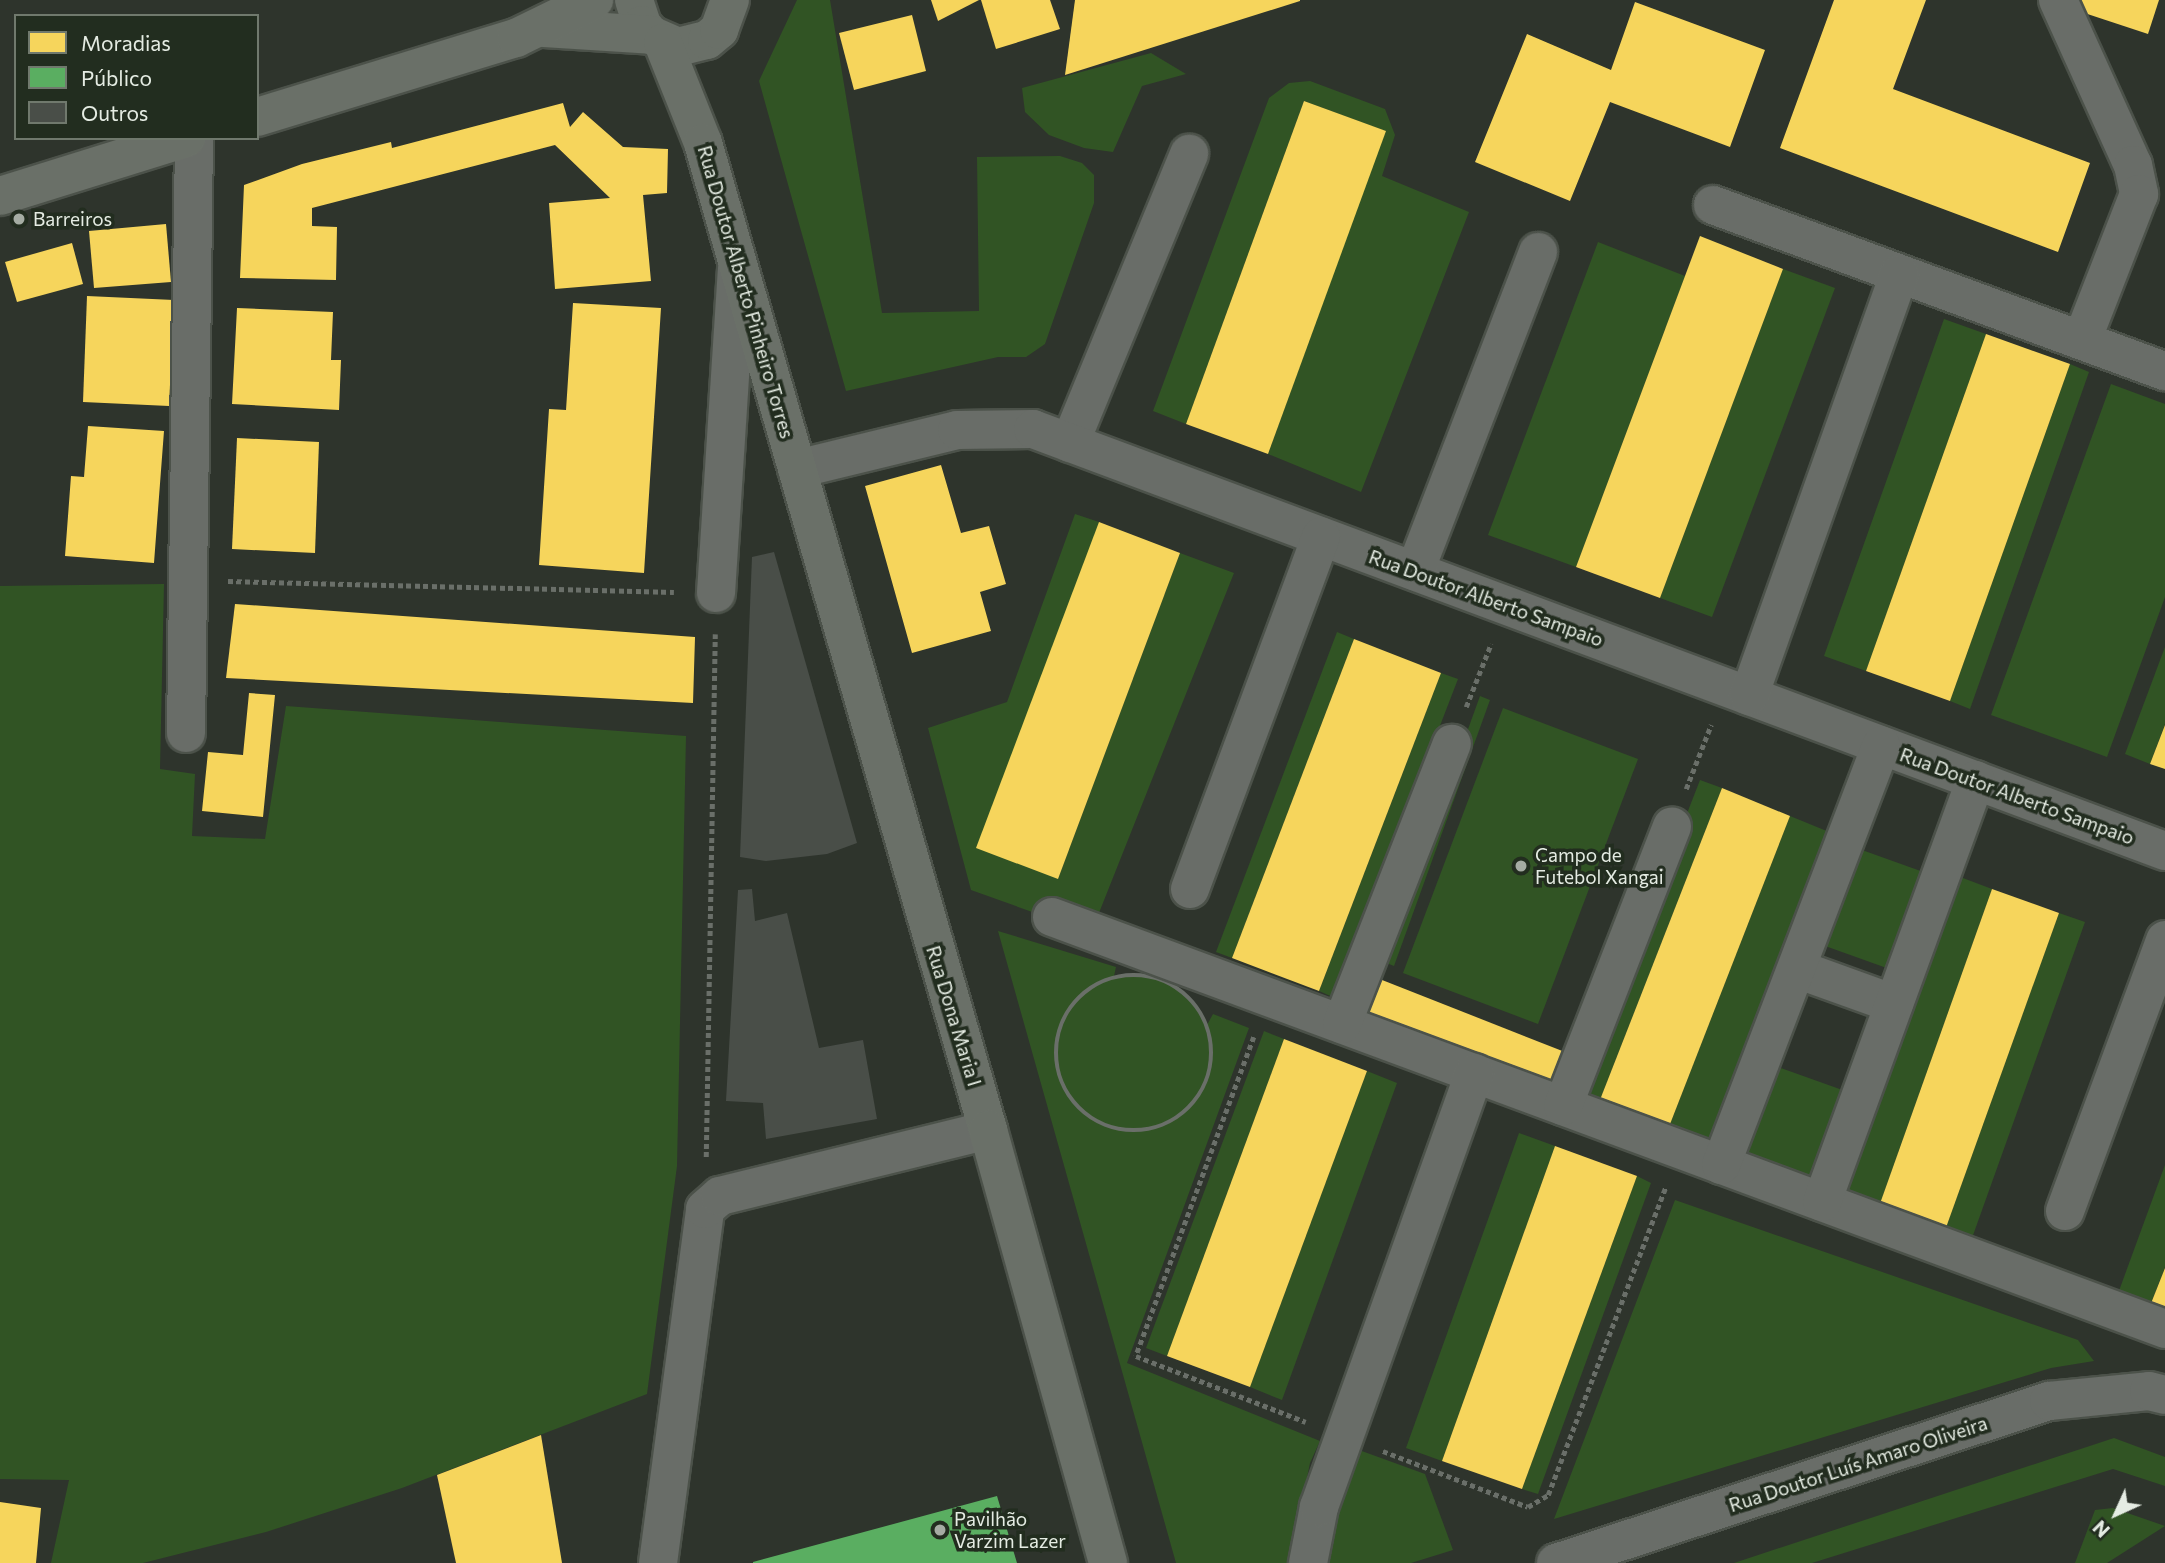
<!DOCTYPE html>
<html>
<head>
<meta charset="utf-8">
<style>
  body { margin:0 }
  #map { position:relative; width:2165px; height:1563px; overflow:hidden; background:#2e342c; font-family:Commissioner,sans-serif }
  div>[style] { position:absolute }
  .green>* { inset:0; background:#315424 }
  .homes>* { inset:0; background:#f6d55c }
  .public>* { inset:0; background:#5aae61 }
  .building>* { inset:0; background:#494e48 }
  .path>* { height:4.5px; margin-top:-2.25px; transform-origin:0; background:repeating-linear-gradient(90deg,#6a6f69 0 5px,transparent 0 8.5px) }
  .path>.ring { margin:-2.25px; padding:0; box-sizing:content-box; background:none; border:4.5px solid #6a6f69; border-radius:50% }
  .roads { filter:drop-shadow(2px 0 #4c524a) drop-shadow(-2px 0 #4c524a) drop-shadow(0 2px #4c524a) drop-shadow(0 -2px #4c524a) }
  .minor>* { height:38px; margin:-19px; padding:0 19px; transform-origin:19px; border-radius:19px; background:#696d68 }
  .major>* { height:38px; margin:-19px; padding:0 19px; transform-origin:19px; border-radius:19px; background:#6a7068 }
  .dots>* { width:19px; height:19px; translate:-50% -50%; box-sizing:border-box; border:4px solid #222d1f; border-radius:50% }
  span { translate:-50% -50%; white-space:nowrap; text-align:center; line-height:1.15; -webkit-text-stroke:7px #222d1f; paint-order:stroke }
  .poi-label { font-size:19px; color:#e5ece3 }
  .left { translate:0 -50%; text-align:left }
  .street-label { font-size:19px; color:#e5ece3 }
  .legend { position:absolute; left:14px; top:14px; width:245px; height:126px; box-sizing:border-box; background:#222d1f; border:2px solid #70796d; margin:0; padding:9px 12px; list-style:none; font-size:21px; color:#e5ece3 }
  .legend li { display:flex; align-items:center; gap:14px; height:35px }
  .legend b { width:35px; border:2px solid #70796d }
  .north { position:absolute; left:2081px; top:1479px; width:70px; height:70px; -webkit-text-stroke:5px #222d1f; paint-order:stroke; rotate:225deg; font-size:19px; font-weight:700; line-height:28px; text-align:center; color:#e5ece3 }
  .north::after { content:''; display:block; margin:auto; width:24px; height:32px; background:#e5ece3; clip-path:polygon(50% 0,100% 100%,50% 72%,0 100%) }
</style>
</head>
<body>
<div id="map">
  <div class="green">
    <i style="clip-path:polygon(797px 0,830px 0,882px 313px,979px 311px,977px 157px,1060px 156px,1082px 163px,1094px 175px,1094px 203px,1045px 344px,1026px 357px,998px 357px,846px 391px,759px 81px)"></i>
    <i style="clip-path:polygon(1151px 53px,1186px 74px,1142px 86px,1113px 152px,1084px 148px,1049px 135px,1025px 112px,1022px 88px)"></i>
    <i style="clip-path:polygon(1310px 81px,1385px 109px,1395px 135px,1382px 176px,1469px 212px,1361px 492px,1268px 454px,1385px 131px,1304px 101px,1186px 424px,1153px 411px,1269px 98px,1289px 83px)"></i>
    <i style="clip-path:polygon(1598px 242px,1685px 276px,1576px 567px,1488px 535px)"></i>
    <i style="clip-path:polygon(1783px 269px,1835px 288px,1712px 617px,1660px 598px)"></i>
    <i style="clip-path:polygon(1944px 319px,1986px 334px,1866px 671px,1824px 656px)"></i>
    <i style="clip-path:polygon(2070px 364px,2089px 372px,1970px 709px,1950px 701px)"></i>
    <i style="clip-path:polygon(2111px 384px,2165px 404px,2165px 597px,2107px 757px,1991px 715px)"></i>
    <i style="clip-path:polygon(1075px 514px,1099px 522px,1058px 879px,1180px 553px,1234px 573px,1091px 933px,971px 890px,928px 728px,1007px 702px)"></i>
    <i style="clip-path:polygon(164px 584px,160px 769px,195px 774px,192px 836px,265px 839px,286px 706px,686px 736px,677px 1166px,647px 1394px,402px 1488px,266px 1532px,143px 1563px,51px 1563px,69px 1480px,0 1479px,0 586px)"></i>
    <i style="clip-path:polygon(1337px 632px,1354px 639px,1232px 958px,1216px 952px)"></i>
    <i style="clip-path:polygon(2165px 647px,2165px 724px,2150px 764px,2125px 754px)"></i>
    <i style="clip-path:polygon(1441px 673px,1458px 679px,1335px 998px,1319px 991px)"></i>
    <i style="clip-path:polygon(1480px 696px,1490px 700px,1394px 966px,1384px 962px)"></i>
    <i style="clip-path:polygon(1503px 708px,1638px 759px,1538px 1024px,1403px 973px)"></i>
    <i style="clip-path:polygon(1700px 780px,1722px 788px,1596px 1110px,1575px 1102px)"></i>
    <i style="clip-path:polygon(1790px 816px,1834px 834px,1710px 1154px,1665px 1137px)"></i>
    <i style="clip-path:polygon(1848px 845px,1929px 874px,1895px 971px,1814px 942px)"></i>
    <i style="clip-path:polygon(1947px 872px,1992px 889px,1877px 1212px,1828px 1201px)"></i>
    <i style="clip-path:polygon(2059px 913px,2085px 922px,1967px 1252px,1943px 1236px)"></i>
    <i style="clip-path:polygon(998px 931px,1116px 967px,1114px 976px,1139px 974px,1164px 980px,1186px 994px,1207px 1025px,1213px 1014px,1249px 1028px,1127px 1363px,1320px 1441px,1310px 1463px,1290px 1563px,1176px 1563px)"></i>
    <i style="clip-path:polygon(1264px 1031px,1284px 1039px,1167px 1356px,1146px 1348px)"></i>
    <i style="clip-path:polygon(1767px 1063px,1848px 1092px,1814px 1188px,1733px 1160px)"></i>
    <i style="clip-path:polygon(1367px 1071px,1397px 1083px,1282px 1400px,1250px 1387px)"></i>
    <i style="clip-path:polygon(1519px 1133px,1555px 1146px,1442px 1461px,1406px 1448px)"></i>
    <i style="clip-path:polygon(2165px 1165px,2165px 1267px,2148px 1311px,2116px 1299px)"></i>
    <i style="clip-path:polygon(1637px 1176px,1651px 1183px,1538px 1494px,1522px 1489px)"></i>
    <i style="clip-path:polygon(1675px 1200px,2078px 1340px,2094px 1361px,2051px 1368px,1554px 1519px)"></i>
    <i style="clip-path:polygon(2114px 1438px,2165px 1457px,2165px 1486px,2113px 1469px,1812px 1563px,1734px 1563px)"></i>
    <i style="clip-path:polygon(1359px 1450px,1425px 1474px,1453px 1550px,1411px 1563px,1323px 1563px,1334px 1509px)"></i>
    <i style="clip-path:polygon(2113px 1508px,2165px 1526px,2107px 1563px,2075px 1563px,2095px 1510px)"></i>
  </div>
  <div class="homes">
    <i style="clip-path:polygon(931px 0,979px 0,938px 21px)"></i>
    <i style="clip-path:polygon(981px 0,1050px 0,1060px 29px,996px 49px)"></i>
    <i style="clip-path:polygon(1075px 0,1300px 0,1300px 1px,1065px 75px)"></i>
    <i style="clip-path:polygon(1834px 0,1926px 0,1893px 89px,2090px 163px,2058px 252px,1780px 148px)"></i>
    <i style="clip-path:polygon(2045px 0,2159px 0,2148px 34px)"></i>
    <i style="clip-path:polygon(1635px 2px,1765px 50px,1730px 147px,1610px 102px,1570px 201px,1475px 162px,1527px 34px,1611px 70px)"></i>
    <i style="clip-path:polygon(912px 15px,926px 71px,854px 90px,839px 33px)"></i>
    <i style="clip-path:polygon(1304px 101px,1386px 131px,1268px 454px,1186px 424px)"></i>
    <i style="clip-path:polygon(563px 103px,570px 127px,583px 112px,623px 147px,668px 149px,667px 193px,643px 195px,651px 281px,555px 289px,549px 203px,610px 198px,555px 145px,312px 208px,312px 226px,337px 227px,336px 280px,240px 278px,244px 185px,302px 164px,391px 142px,392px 148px)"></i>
    <i style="clip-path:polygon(166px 224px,171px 282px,94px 288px,89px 231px)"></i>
    <i style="clip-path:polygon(1700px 236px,1783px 269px,1660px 598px,1576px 567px)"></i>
    <i style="clip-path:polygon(72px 243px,83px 284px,17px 302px,5px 262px)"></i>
    <i style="clip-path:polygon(87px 296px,174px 300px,169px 406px,83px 402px)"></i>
    <i style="clip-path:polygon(573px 303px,661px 308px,644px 573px,539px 565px,549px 409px,566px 410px)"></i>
    <i style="clip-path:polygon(237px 308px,333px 312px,331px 360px,341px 360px,339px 410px,232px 404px)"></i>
    <i style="clip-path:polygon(1986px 334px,2070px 364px,1950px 701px,1866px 671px)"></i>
    <i style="clip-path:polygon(88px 426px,164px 431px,154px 563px,65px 556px,71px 476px,84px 477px)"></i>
    <i style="clip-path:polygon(237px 438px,319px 442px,315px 553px,232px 549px)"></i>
    <i style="clip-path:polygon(941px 465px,961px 533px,989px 526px,1006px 584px,980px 592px,991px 631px,912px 653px,865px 486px)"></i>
    <i style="clip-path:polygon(1099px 522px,1180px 553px,1058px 879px,976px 848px)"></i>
    <i style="clip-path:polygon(235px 604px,695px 637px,693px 703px,226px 678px)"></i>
    <i style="clip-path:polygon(1354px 639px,1441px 673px,1319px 991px,1232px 958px)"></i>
    <i style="clip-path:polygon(249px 693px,275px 695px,263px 817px,202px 811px,208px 752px,243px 755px)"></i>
    <i style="clip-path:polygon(2165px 725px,2165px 769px,2150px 764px)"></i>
    <i style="clip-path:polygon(1722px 788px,1790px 816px,1665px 1137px,1596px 1110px)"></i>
    <i style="clip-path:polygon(1992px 889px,2059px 913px,1943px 1236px,1877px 1212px)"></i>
    <i style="clip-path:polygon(1377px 978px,1570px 1054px,1554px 1096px,1361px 1019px)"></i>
    <i style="clip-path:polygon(1284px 1039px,1367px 1071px,1250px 1387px,1167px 1356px)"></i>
    <i style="clip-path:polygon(1555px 1146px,1637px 1176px,1522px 1489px,1442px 1461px)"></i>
    <i style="clip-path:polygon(2165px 1268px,2165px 1318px,2148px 1311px)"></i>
    <i style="clip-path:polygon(541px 1435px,562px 1563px,456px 1563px,437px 1475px)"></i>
    <i style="clip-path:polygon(0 1502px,41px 1508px,36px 1563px,0 1563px)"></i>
  </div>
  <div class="public">
    <i style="clip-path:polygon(997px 1496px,1017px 1563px,753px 1563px,753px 1562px)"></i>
  </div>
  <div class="building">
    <i style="clip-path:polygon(774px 552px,857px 843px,827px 854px,766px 861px,740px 857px,752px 557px)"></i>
    <i style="clip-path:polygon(752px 889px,755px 921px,787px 913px,819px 1048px,863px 1040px,877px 1119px,766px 1139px,763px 1103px,726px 1101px,738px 890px)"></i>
  </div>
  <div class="path">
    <i style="left:228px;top:581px;width:446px;rotate:1.4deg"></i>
    <i style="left:1466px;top:707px;width:68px;rotate:-68.4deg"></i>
    <i style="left:1686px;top:789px;width:69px;rotate:-68.7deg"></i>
    <i class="ring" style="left:1056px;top:975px;width:151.5px;height:151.5px"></i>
    <i style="left:1254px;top:1037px;width:340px;rotate:110.3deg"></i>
    <i style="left:1136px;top:1356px;width:182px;rotate:21.2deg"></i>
    <i style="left:706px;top:1157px;width:523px;rotate:-89.01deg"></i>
    <i style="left:1383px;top:1451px;width:155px;rotate:21.1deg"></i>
    <i style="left:1528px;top:1507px;width:23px;rotate:-31deg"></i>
    <i style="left:1548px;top:1495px;width:331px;rotate:-69.1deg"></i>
  </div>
  <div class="roads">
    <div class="minor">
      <i style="left:2058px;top:0;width:181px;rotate:65.6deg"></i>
      <i style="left:2133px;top:165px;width:30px;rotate:78deg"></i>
      <i style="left:2139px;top:194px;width:157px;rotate:111.3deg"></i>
      <i style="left:1713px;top:205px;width:482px;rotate:20.2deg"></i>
      <i style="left:1070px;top:443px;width:313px;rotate:-67.6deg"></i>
      <i style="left:797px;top:469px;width:165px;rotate:-13.7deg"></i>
      <i style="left:957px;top:430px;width:76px;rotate:-0.8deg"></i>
      <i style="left:1033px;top:429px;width:1208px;rotate:20.45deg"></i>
      <i style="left:1415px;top:571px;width:342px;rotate:-68.9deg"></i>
      <i style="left:716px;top:593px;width:326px;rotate:-86.3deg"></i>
      <i style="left:1749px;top:696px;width:448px;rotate:-70.4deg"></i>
      <i style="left:186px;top:733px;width:595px;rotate:-89.23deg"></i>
      <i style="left:1190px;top:889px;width:376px;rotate:-69.6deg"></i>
      <i style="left:1052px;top:917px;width:1187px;rotate:20.31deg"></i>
      <i style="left:1797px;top:969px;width:103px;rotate:19.8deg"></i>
      <i style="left:1342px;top:1024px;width:301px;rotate:-68.6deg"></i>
      <i style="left:1563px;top:1106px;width:300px;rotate:-68.7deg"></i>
      <i style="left:1721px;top:1165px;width:449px;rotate:-69.1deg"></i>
      <i style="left:1822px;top:1202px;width:449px;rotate:-70deg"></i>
      <i style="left:2065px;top:1211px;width:289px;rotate:-69.7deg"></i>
      <i style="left:658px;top:1563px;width:357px;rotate:-82.4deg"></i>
      <i style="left:705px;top:1209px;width:20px;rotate:-41deg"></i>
      <i style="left:720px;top:1196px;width:276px;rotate:-13.8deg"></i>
      <i style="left:1308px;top:1563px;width:57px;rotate:-78.9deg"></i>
      <i style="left:1319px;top:1507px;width:461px;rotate:-70.3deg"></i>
      <i style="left:1556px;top:1563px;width:519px;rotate:-18.19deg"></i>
      <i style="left:2049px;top:1401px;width:100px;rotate:-5.7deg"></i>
      <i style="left:2149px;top:1391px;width:16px;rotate:14deg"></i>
    </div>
    <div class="major">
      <i style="left:634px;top:0;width:26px;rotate:72deg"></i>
      <i style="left:642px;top:25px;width:13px;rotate:48deg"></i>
      <i style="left:651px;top:35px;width:30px;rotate:24deg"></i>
      <i style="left:678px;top:47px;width:30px;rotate:-14deg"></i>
      <i style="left:707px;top:40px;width:16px;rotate:-40deg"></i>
      <i style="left:719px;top:30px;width:32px;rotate:-70deg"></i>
      <i style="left:544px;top:28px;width:107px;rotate:3.7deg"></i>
      <i style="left:663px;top:43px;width:108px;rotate:68.2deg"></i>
      <i style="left:703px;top:143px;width:1027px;rotate:73.89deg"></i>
      <i style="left:988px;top:1130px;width:449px;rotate:74.5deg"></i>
      <i style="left:257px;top:117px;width:271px;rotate:-17deg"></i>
      <i style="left:516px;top:38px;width:87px;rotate:-26deg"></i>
      <i style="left:0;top:196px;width:195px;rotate:-17.3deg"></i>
    </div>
  </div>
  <div class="dots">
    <i style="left:19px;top:219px;background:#a5aca3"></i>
    <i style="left:1521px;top:866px;background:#a5aca3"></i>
    <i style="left:940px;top:1530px;background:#a5aca3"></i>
  </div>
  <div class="poi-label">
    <span class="left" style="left:33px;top:219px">Barreiros</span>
    <span class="left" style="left:1535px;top:866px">Campo de<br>Futebol Xangai</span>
    <span class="left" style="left:954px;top:1530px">Pavilhão<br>Varzim Lazer</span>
  </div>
  <div class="street-label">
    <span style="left:746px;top:292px;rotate:74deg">Rua Doutor Alberto Pinheiro Torres</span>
    <span style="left:1486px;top:598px;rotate:20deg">Rua Doutor Alberto Sampaio</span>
    <span style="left:2017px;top:796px;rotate:20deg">Rua Doutor Alberto Sampaio</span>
    <span style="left:954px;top:1016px;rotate:73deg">Rua Dona Maria I</span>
    <span style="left:1858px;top:1464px;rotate:-18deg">Rua Doutor Luís Amaro Oliveira</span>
  </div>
  <ul class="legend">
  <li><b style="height:19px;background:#f6d55c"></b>Moradias</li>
  <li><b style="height:19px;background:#5aae61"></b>Público</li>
  <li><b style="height:19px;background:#494e48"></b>Outros</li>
  </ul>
  <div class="north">N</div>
</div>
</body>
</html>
